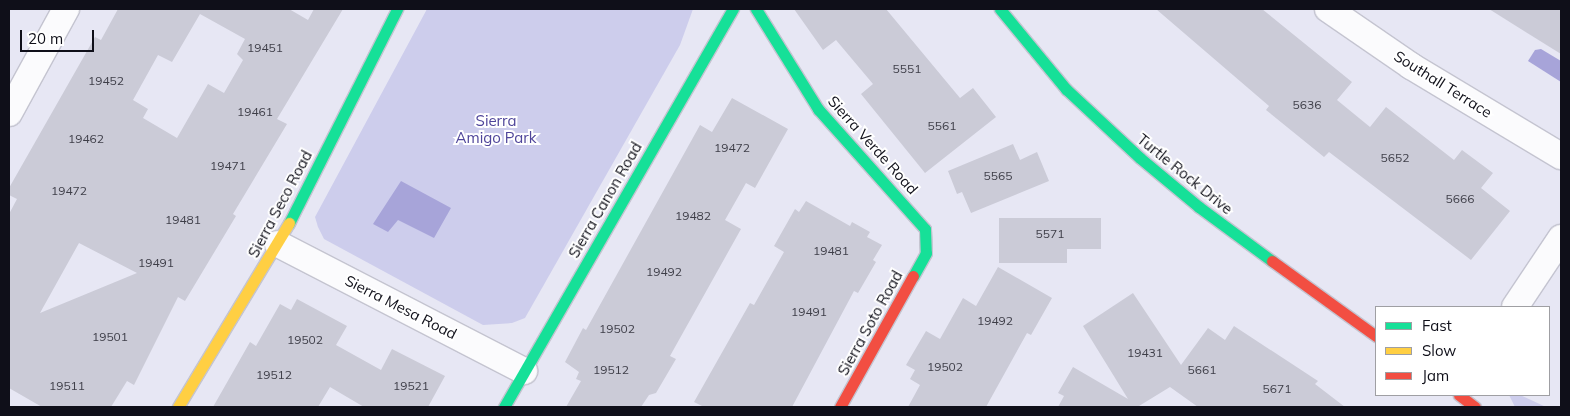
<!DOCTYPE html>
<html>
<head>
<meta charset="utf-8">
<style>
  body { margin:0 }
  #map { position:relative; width:1570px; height:416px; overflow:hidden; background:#e7e7f4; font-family:Mulish,sans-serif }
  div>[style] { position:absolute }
  .green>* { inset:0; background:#cdcdec }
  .water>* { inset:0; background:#a7a4d9 }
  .building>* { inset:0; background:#cbcbd7 }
  .roads { filter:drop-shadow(1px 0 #c4c4d0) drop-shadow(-1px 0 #c4c4d0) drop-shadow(0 1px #c4c4d0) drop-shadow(0 -1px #c4c4d0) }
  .street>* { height:26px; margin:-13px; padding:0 13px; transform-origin:13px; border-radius:13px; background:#fbfbfd }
  .fast>* { height:11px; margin:-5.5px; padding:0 5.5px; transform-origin:5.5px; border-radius:5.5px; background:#16e098 }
  .slow>* { height:11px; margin:-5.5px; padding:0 5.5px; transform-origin:5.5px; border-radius:5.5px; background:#ffcf43 }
  .jam>* { height:11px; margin:-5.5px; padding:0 5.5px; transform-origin:5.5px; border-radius:5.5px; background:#f24e42 }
  span { translate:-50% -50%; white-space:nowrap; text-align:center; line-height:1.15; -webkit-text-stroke:4px #fff; paint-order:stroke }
  .number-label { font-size:12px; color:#3e3e48 }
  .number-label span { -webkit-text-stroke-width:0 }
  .street-label { font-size:15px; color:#0f0f19 }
  .park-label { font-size:15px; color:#4f459a }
  .frame { position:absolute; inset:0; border:10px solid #0f0f19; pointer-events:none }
  .legend { position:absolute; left:1375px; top:306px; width:175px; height:90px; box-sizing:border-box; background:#fff; border:1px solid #9f9fa3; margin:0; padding:6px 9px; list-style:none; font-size:15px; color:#0f0f19 }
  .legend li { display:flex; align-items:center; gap:10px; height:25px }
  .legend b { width:25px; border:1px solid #9f9fa3 }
  .scale { position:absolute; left:20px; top:30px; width:74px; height:22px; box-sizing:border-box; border:2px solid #0f0f19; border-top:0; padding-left:6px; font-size:15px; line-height:18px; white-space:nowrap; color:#0f0f19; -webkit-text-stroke:4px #fff; paint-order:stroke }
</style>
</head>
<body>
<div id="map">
  <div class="green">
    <i style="clip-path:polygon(427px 9px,693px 9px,680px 45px,525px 318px,512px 323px,483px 325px,324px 239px,318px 227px,315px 217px)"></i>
    <i style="clip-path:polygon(1509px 395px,1520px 395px,1546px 407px,1515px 407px)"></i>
  </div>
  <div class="water">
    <i style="clip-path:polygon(1541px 49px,1561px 61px,1561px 82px,1528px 61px,1535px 50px)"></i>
    <i style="clip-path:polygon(401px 181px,451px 208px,434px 238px,398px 220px,388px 232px,373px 224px)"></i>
  </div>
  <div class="building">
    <i style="clip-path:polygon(evenodd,118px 9px,289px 9px,308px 20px,314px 9px,343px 9px,277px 119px,287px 124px,233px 214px,236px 216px,185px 301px,178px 297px,134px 385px,127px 381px,111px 407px,42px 407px,9px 388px,9px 214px,17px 199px,9px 195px,9px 188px,95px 37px,101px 40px,118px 9px,200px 14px,245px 39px,237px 54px,243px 60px,224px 93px,208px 84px,177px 138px,143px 118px,148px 109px,133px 100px,158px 55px,172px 62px,200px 14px,118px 9px,79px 243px,137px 273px,40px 313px,79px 243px)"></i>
    <i style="clip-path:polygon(794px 9px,886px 9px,960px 98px,973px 88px,996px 117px,925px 173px,861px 94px,873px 84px,836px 40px,823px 50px)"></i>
    <i style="clip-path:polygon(1156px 9px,1262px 9px,1352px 82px,1337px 100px,1370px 127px,1386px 107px,1454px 160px,1462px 150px,1493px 173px,1481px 188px,1510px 211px,1471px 260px,1329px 152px,1324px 157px,1266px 110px,1269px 106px)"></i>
    <i style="clip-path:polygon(1489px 9px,1561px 9px,1561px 54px)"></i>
    <i style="clip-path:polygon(732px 98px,788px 129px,755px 188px,746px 183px,725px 220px,741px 229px,670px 356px,676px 359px,656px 393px,649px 395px,641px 407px,566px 407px,581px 381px,576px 379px,579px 372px,565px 362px,583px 328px,586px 330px,700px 125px,712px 132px)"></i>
    <i style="clip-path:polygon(1013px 144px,1020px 160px,1037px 152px,1049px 181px,971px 213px,962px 192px,957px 194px,948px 171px)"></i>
    <i style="clip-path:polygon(806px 201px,850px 226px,852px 222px,870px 232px,867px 237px,882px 245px,873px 260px,876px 262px,858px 293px,854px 291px,792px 407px,704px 407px,694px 402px,750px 303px,754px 305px,784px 252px,774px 246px,795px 209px,799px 212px)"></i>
    <i style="clip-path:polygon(999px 218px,1101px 218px,1101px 249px,1067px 249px,1067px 263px,999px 263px)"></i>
    <i style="clip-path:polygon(998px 267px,1052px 298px,1031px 335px,1027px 333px,986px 407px,908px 407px,920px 385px,910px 379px,915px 370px,906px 365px,926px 331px,940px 339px,963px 298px,976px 306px)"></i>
    <i style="clip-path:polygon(1133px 293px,1181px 365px,1208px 328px,1225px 340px,1234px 326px,1318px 381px,1315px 384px,1345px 407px,1198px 407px,1170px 387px,1139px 406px,1142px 407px,1058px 407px,1064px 396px,1058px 393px,1073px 367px,1128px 399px,1083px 326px)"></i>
    <i style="clip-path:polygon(297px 299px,347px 326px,336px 345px,381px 370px,392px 349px,445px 376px,428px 407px,364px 407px,330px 387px,318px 407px,213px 407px,250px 342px,256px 346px,280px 304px,291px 310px)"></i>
  </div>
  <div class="roads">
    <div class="street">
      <i style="left:1328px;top:9px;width:101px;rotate:34.5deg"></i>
      <i style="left:1411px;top:66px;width:175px;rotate:31deg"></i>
      <i style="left:9px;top:113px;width:119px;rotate:-61.3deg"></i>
      <i style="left:278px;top:244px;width:277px;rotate:27.3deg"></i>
      <i style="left:1515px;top:307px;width:83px;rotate:-56.3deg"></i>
    </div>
    <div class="fast">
      <i style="left:756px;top:9px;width:118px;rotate:58.2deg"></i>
      <i style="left:818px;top:109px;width:161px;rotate:48.3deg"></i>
      <i style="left:925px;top:229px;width:24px;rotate:88deg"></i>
      <i style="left:926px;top:253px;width:26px;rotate:119deg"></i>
      <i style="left:1000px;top:9px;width:104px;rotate:50.5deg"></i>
      <i style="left:1066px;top:89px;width:101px;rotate:43deg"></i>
      <i style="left:1140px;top:158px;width:77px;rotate:39.7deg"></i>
      <i style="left:1199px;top:207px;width:91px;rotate:36.5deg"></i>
      <i style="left:289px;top:223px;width:240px;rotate:-63.2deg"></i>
      <i style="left:504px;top:407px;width:459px;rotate:-60.1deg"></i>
    </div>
    <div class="slow">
      <i style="left:178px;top:407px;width:215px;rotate:-58.9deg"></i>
    </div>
    <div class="jam">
      <i style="left:1272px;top:261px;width:128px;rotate:35.8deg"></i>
      <i style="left:1459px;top:395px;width:20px;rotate:37deg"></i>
      <i style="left:840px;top:407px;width:150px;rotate:-60.9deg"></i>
    </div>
  </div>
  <div class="number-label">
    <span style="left:265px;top:48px">19451</span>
    <span style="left:907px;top:69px">5551</span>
    <span style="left:106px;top:81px">19452</span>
    <span style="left:1307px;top:105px">5636</span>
    <span style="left:255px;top:112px">19461</span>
    <span style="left:942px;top:126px">5561</span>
    <span style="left:86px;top:139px">19462</span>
    <span style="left:732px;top:148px">19472</span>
    <span style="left:1395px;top:158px">5652</span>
    <span style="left:228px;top:166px">19471</span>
    <span style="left:998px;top:176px">5565</span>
    <span style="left:69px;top:191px">19472</span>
    <span style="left:1460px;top:199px">5666</span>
    <span style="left:693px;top:216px">19482</span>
    <span style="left:183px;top:220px">19481</span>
    <span style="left:1050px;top:234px">5571</span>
    <span style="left:831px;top:251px">19481</span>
    <span style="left:156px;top:263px">19491</span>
    <span style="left:664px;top:272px">19492</span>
    <span style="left:809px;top:312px">19491</span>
    <span style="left:995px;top:321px">19492</span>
    <span style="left:617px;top:329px">19502</span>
    <span style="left:110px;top:337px">19501</span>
    <span style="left:305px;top:340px">19502</span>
    <span style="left:1145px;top:353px">19431</span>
    <span style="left:945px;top:367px">19502</span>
    <span style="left:611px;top:370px">19512</span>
    <span style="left:1202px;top:370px">5661</span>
    <span style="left:274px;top:375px">19512</span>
    <span style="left:67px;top:386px">19511</span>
    <span style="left:411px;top:386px">19521</span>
    <span style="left:1277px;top:389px">5671</span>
  </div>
  <div class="street-label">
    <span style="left:1443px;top:84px;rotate:32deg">Southall Terrace</span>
    <span style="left:873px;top:145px;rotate:48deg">Sierra Verde Road</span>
    <span style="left:1185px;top:174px;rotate:39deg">Turtle Rock Drive</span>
    <span style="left:605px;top:200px;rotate:-60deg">Sierra Canon Road</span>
    <span style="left:280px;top:204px;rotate:-62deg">Sierra Seco Road</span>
    <span style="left:401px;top:307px;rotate:27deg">Sierra Mesa Road</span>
    <span style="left:870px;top:323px;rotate:-61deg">Sierra Soto Road</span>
  </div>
  <div class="park-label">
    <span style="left:496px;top:129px">Sierra<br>Amigo Park</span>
  </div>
  <div class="frame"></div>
  <ul class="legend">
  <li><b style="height:6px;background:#16e098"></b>Fast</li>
  <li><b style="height:6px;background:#ffcf43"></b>Slow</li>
  <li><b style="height:6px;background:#f24e42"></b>Jam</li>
  </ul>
  <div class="scale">20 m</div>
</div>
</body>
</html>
